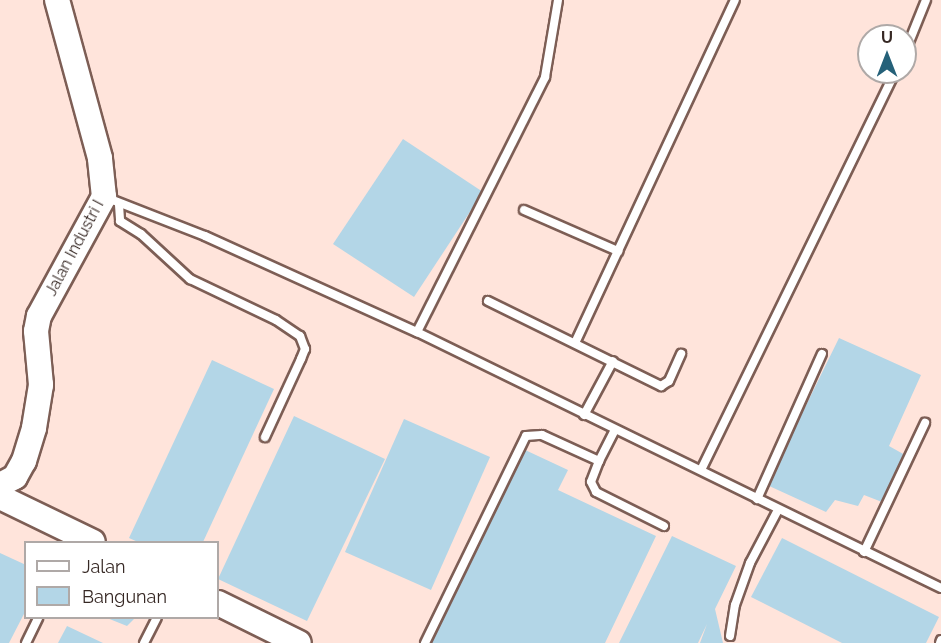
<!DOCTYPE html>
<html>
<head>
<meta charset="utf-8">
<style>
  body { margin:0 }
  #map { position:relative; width:941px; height:643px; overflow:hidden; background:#fdeeea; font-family:Raleway,sans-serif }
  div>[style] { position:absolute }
  .built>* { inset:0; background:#ffe4db }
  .building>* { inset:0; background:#b3d6e7 }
  .roads { filter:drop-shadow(2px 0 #7d5e55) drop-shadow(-2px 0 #7d5e55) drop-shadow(0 2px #7d5e55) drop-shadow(0 -2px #7d5e55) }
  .service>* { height:8px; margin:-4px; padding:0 4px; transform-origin:4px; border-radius:4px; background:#fff }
  .secondary>* { height:24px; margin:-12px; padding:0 12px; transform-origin:12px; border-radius:12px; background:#fff }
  span { translate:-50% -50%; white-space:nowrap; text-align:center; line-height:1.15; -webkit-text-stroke:5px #fff; paint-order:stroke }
  .street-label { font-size:16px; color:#362824 }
  .legend { position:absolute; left:24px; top:541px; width:195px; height:78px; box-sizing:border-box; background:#fff; border:2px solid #afa9a7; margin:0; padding:8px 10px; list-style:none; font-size:18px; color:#362824 }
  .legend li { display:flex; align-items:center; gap:12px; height:30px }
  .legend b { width:30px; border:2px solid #afa9a7 }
  .north { position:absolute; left:857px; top:24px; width:60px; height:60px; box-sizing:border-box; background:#fff; border:2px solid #afa9a7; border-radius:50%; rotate:0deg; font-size:16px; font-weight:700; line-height:24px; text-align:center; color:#362824 }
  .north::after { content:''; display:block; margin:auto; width:21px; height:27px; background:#256179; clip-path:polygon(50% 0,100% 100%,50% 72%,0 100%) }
</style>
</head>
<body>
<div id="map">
  <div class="built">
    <i style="clip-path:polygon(evenodd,0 0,941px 0,941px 643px,0 643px,0 0,869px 36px,905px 36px,905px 72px,869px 72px,869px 36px,0 0,26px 542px,218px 542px,218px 618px,26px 618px,26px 542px)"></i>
  </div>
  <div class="building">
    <i style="clip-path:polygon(403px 139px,483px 192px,414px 297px,333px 244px)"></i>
    <i style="clip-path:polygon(839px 338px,921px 375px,889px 446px,905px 455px,882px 502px,864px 495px,858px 506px,835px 500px,826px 512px,767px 485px)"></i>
    <i style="clip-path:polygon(212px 360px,274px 389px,203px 542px,138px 542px,129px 538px)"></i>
    <i style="clip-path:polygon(294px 416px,385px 459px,307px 621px,218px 579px)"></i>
    <i style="clip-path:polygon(404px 419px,490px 457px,431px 590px,345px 552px)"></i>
    <i style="clip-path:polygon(523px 449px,568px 470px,558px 490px,656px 536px,605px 643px,430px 643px)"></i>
    <i style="clip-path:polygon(672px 536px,736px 566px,715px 609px,723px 643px,700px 643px,707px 624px,698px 643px,619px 643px)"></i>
    <i style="clip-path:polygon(782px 538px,939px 617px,926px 643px,842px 643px,751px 597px)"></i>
    <i style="clip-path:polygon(0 553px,26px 565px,26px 610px,9px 643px,0 643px)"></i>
    <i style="clip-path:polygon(107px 618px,135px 618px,127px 626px)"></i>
    <i style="clip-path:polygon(67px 626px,103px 643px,58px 643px)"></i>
  </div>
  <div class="roads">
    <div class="service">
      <i style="left:905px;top:52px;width:56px;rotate:-68deg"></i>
      <i style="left:105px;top:197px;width:107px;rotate:21.3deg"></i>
      <i style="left:205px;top:236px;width:233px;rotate:24.4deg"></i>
      <i style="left:417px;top:332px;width:583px;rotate:26.04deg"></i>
      <i style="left:119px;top:205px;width:16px;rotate:86deg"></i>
      <i style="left:120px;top:221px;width:25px;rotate:32deg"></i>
      <i style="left:141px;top:234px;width:67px;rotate:42.6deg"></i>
      <i style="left:190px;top:279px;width:95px;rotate:25.5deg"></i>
      <i style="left:276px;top:320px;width:29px;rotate:34deg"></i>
      <i style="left:300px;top:336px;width:14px;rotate:69deg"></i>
      <i style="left:305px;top:349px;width:11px;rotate:112deg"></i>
      <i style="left:301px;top:359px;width:86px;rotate:114.8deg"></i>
      <i style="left:524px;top:210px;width:103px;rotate:23.6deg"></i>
      <i style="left:488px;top:301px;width:193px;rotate:26.2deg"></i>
      <i style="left:661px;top:386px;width:9px;rotate:-32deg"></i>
      <i style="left:669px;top:381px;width:30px;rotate:-66deg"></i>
      <i style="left:417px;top:332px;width:285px;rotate:-63.3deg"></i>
      <i style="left:545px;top:77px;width:78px;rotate:-80.4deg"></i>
      <i style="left:575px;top:343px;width:378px;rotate:-65deg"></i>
      <i style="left:584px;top:415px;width:61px;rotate:-61.8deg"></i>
      <i style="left:599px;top:461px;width:22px;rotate:111deg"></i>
      <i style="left:591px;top:482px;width:11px;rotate:63deg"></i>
      <i style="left:596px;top:492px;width:76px;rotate:26.6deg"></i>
      <i style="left:702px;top:468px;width:441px;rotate:-64deg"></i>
      <i style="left:757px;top:499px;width:159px;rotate:-65.9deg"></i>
      <i style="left:864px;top:552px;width:143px;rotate:-64.7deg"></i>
      <i style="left:730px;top:636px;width:31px;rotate:-81deg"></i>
      <i style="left:735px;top:605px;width:45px;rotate:-70.3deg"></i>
      <i style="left:750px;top:563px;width:60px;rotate:-62.2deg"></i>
      <i style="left:26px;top:643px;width:28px;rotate:-64deg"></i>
      <i style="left:144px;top:643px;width:28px;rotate:-63deg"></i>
      <i style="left:425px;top:643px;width:230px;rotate:-64deg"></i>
      <i style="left:526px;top:436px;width:16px;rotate:-4deg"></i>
      <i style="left:542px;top:435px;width:63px;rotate:24.5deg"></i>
      <i style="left:599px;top:461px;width:35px;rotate:-63deg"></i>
      <i style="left:940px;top:643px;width:3px;rotate:-72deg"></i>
    </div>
    <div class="secondary">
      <i style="left:0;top:485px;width:17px;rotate:-28deg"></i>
      <i style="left:15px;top:477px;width:18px;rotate:-61deg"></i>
      <i style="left:24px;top:461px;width:34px;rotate:-73deg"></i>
      <i style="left:34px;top:428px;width:44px;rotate:-80.8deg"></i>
      <i style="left:41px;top:385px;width:54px;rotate:-95.3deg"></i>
      <i style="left:36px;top:331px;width:15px;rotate:-79deg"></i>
      <i style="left:39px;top:316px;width:136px;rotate:-61.4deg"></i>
      <i style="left:104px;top:197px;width:39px;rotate:-96deg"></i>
      <i style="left:100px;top:158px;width:164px;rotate:-105.2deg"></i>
      <i style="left:0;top:497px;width:103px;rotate:25.8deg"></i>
      <i style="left:218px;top:603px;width:90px;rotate:26.3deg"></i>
    </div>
  </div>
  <div class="street-label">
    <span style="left:75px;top:248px;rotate:-62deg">Jalan Industri I</span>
  </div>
  <ul class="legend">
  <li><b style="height:8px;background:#fff"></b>Jalan</li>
  <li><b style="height:16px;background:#b3d6e7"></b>Bangunan</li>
  </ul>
  <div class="north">U</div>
</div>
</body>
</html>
